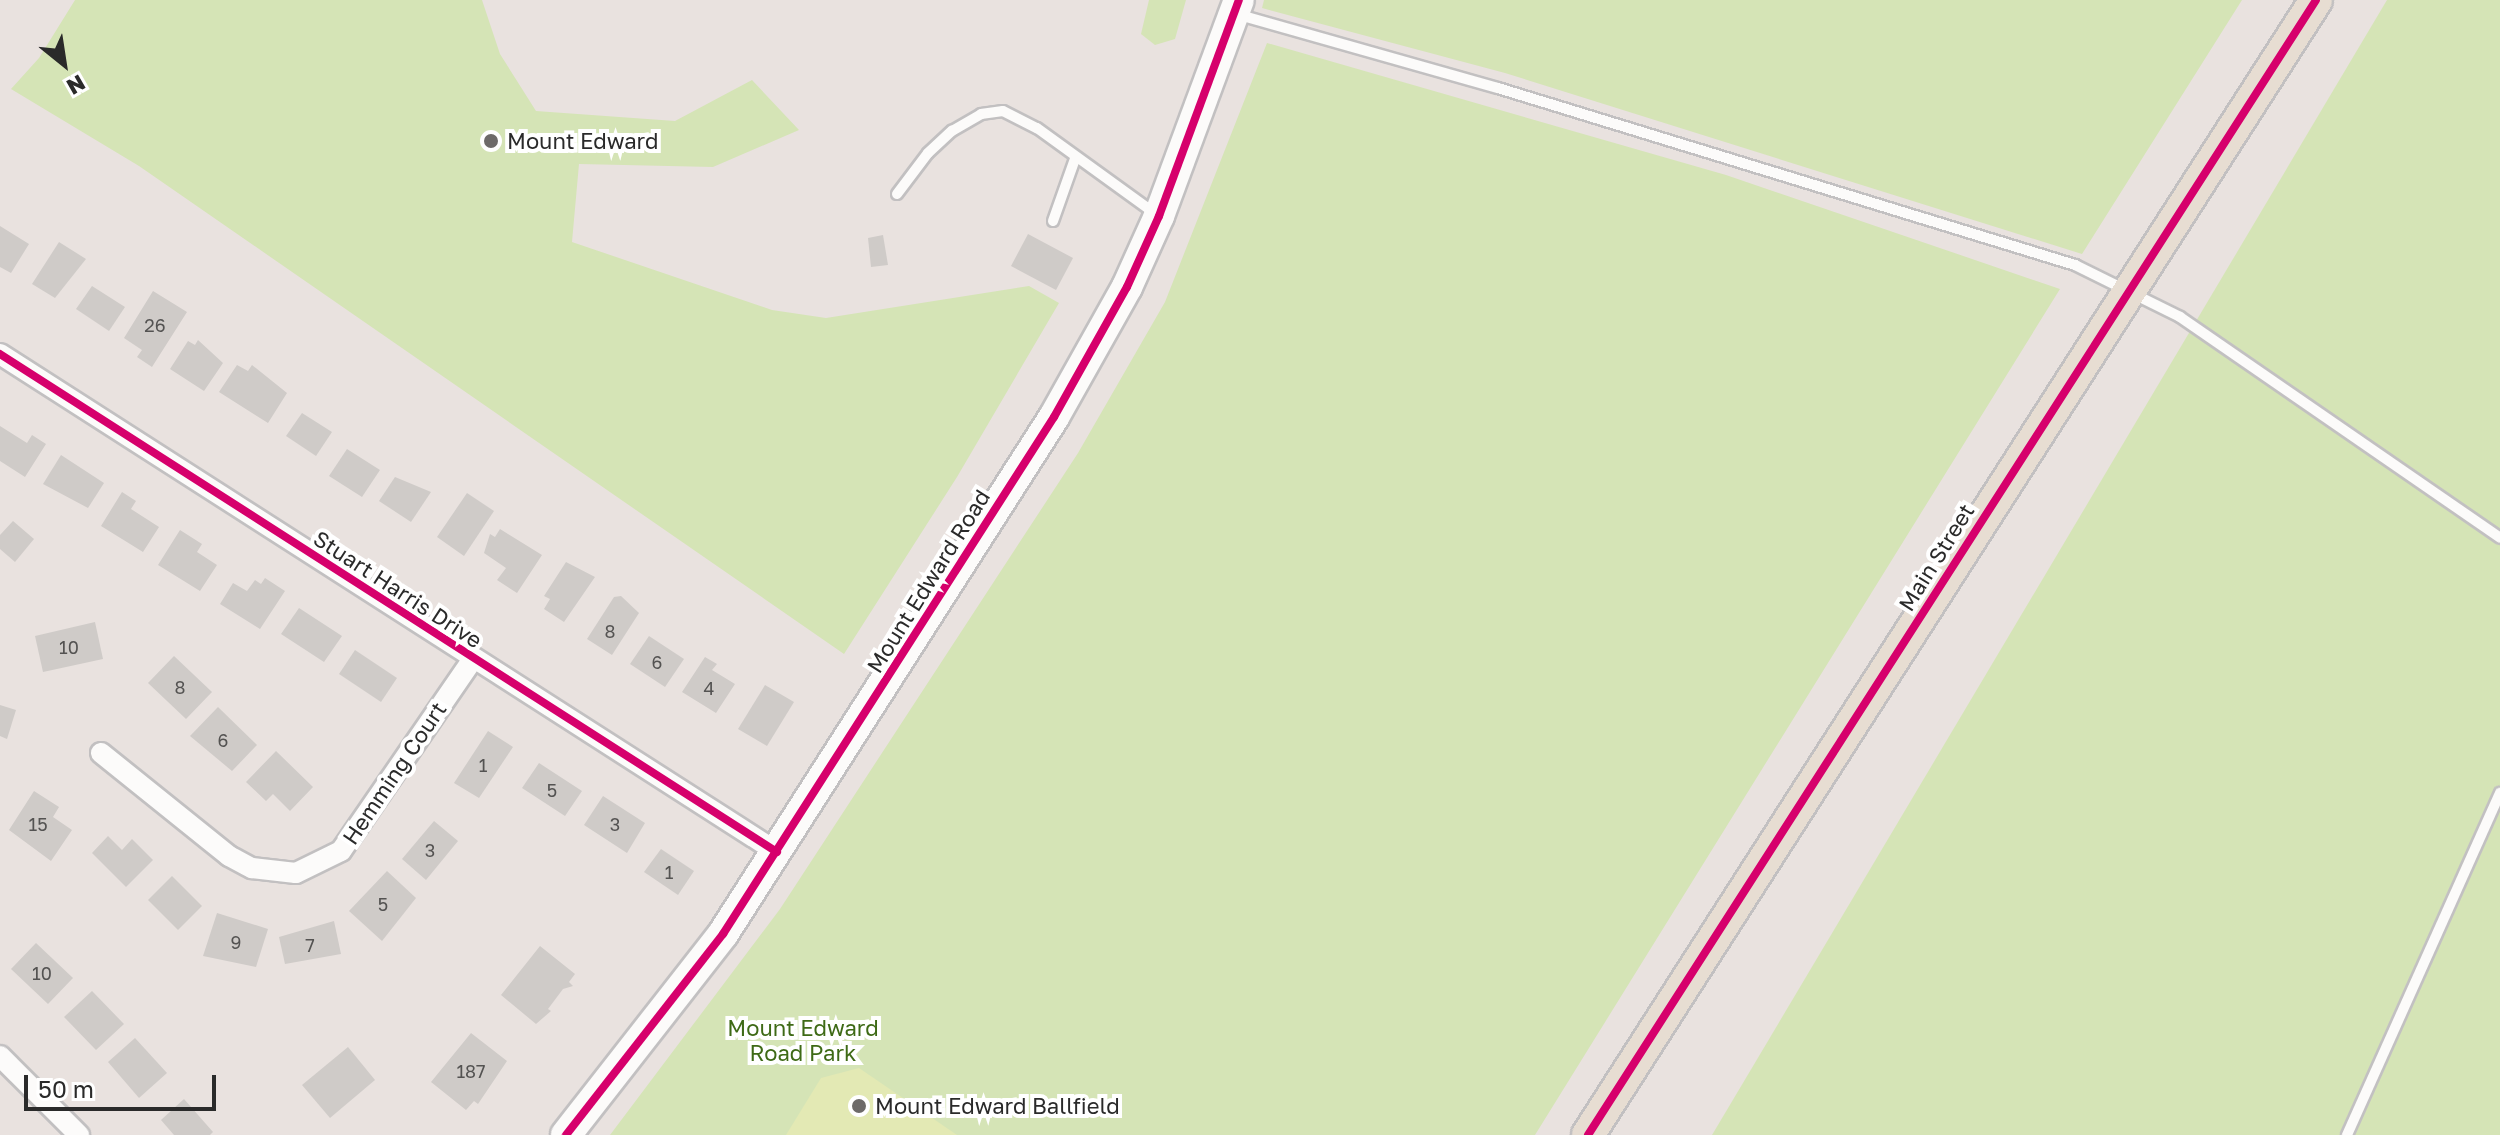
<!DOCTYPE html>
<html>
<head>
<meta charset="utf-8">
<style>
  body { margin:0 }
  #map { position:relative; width:2500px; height:1135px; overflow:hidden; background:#e9e2df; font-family:"Golos Text",sans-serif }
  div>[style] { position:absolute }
  .green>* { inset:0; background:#d5e4b6 }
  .pitch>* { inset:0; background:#e3e9b4 }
  .building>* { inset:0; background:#cfcbc8 }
  .roads { filter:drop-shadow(2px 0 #c2c0c1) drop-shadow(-2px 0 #c2c0c1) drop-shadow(0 2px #c2c0c1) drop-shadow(0 -2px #c2c0c1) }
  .lane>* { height:10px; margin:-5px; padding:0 5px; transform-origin:5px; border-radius:5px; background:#fcfbfa }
  .street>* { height:20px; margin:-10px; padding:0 10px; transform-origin:10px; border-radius:10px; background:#fcfbfa }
  .secondary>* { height:30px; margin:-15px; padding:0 15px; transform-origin:15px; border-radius:15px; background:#fcfbfa }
  .primary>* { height:32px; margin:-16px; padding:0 16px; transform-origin:16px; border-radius:16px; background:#e7ddd2 }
  .cycleway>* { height:8px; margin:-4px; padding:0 4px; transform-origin:4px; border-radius:4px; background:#d6006c }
  .dots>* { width:22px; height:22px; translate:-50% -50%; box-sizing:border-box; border:4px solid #fff; border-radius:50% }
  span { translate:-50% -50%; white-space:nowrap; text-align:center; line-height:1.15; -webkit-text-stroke:8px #fff; paint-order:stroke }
  .number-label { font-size:18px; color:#545352 }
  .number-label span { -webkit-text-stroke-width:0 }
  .poi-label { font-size:22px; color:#2a2a2a }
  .left { translate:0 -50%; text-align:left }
  .street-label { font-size:22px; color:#2a2a2a }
  .park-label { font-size:22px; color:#3e6a16 }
  .north { position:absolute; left:24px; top:24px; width:80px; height:80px; -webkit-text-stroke:6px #fff; paint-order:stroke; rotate:150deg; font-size:22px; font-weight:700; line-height:32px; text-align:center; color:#2a2a2a }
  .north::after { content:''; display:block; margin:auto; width:28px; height:36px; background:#2a2a2a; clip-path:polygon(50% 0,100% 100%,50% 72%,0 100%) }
  .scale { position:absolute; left:24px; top:1075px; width:192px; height:36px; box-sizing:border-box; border:4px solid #2a2a2a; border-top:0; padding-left:10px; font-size:24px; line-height:28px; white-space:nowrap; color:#2a2a2a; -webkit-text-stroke:6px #fff; paint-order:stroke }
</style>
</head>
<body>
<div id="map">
  <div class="green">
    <i style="clip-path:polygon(75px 0,482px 0,500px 54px,536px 111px,675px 121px,752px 80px,799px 130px,713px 167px,579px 164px,572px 242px,772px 310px,826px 318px,1029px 286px,1059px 303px,957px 477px,844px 654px,139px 166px,11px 89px,39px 58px)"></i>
    <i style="clip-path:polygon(1149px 0,1186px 0,1175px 39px,1155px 45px,1141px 34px)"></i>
    <i style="clip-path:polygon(1264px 0,2242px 0,2082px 254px,1505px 73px,1262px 8px)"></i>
    <i style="clip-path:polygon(2387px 0,2500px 0,2500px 1135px,1712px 1135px)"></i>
    <i style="clip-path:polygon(1267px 43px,1726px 175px,2060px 289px,1535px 1135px,610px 1135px,780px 909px,1078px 453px,1165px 302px)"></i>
  </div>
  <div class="pitch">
    <i style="clip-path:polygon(859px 1068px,957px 1135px,786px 1135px,821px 1078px)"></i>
  </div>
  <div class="building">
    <i style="clip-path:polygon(0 226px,29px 244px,11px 273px,0 267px)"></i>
    <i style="clip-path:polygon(1028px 234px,1073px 258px,1056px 290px,1011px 266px)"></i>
    <i style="clip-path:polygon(883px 235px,888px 265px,871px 267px,868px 238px)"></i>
    <i style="clip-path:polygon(59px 242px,86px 259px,55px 298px,32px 284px)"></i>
    <i style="clip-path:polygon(92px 286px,125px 307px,109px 331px,76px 309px)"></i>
    <i style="clip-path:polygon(153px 291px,187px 312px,152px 367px,137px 357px,142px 350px,124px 338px)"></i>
    <i style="clip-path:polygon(198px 340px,223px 363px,204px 391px,170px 369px,188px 341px,195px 345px)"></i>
    <i style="clip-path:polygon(237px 365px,248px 371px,252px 365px,287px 393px,268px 423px,219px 392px)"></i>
    <i style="clip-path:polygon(302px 413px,332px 432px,316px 456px,286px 436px)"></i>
    <i style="clip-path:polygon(0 426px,27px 443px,32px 435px,46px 444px,25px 477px,0 461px)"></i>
    <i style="clip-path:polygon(347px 449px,380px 470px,362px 497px,329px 476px)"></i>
    <i style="clip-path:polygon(61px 455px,104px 483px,88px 508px,43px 484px)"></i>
    <i style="clip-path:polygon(395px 477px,431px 492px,411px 522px,379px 501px)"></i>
    <i style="clip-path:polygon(122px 492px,136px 501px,131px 509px,159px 527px,143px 552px,101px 526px)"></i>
    <i style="clip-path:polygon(467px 493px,494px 511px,464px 556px,437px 537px)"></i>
    <i style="clip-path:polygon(13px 521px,34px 539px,15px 562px,0 549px,0 535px)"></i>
    <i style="clip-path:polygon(500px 529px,542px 555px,517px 593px,497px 580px,506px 568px,484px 553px,490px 534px,495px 537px)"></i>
    <i style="clip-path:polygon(180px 530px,202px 544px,197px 552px,217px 565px,200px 591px,158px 565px)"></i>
    <i style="clip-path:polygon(566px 562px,595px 577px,564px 622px,544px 609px,550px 599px,544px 596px)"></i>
    <i style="clip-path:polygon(265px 578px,285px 591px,260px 629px,220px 604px,233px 583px,247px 591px,255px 580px,261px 584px)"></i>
    <i style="clip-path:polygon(621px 596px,639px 613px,612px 655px,587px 639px,614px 597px)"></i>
    <i style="clip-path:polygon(299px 608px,342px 636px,324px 662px,281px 634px)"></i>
    <i style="clip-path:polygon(95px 622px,103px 659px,43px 672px,35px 636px)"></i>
    <i style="clip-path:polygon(649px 636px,684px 659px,665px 687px,630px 664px)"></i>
    <i style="clip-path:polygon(355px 650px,397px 678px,381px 702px,339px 674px)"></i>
    <i style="clip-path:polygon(174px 656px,212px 692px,186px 719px,148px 683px)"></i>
    <i style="clip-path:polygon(705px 657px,717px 664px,712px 670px,735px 684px,716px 713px,682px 692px)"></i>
    <i style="clip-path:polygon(765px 685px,794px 702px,767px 746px,738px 729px)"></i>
    <i style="clip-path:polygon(0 705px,16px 710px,7px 739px,0 736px)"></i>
    <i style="clip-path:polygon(218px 707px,257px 745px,232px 771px,190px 736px)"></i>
    <i style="clip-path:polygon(488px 731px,513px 747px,479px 798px,454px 783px)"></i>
    <i style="clip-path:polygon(276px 751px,313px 787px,290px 811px,273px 794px,266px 801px,246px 782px)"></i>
    <i style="clip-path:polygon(539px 763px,582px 791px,565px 816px,522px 788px)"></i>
    <i style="clip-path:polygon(34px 791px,59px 807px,53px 817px,72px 830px,51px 861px,9px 830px)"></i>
    <i style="clip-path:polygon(603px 796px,645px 823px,627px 853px,584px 825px)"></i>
    <i style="clip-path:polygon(434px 821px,458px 841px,426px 880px,402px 859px)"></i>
    <i style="clip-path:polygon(108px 836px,122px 850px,132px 839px,153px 860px,126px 887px,92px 853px)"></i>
    <i style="clip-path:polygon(661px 849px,694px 871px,678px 895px,644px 872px)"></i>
    <i style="clip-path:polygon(387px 871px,416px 898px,382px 941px,349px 911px)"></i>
    <i style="clip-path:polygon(172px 876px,202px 906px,178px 930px,148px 900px)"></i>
    <i style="clip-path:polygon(217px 913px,268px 929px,256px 967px,203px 956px)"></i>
    <i style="clip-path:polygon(334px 921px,341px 954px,285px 964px,279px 937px)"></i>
    <i style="clip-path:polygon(36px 943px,73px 978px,48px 1004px,11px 969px)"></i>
    <i style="clip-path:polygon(540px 946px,575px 974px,569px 982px,573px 986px,563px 989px,548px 1009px,551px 1011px,536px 1024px,501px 995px)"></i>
    <i style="clip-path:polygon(92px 991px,124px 1024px,96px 1050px,64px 1017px)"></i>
    <i style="clip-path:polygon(471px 1033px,507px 1061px,478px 1104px,474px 1101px,466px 1110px,431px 1082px)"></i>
    <i style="clip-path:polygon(135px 1038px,167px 1073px,139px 1098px,108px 1062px)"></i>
    <i style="clip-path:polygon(348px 1047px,375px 1080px,330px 1118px,302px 1085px)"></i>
    <i style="clip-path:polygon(184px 1099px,213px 1132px,210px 1135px,174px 1135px,161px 1120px)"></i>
  </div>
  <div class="roads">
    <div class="lane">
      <i style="left:1236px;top:14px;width:272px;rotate:15.8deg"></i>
      <i style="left:1498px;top:88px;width:604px;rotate:17.05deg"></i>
      <i style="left:2075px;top:265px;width:117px;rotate:26.3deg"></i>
      <i style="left:2180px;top:317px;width:389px;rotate:34.6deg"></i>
      <i style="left:897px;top:194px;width:51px;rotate:-52.9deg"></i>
      <i style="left:928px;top:153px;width:33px;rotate:-43deg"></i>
      <i style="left:952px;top:131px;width:34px;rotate:-30deg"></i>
      <i style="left:981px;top:114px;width:22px;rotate:-8deg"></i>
      <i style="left:1003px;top:111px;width:38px;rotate:27deg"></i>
      <i style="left:1037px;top:128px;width:148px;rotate:35.9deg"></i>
      <i style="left:1053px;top:221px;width:66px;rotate:-70.5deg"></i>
      <i style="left:2347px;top:1135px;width:375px;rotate:-65.9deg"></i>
    </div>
    <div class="street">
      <i style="left:0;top:354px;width:923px;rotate:32.66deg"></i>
      <i style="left:101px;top:753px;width:164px;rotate:38.8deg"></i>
      <i style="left:229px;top:856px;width:26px;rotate:28deg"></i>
      <i style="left:252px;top:868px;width:44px;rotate:6.5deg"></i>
      <i style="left:296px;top:873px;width:50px;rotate:-26.1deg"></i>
      <i style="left:341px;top:851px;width:233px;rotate:-55.5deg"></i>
      <i style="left:0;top:1056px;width:112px;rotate:45deg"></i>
    </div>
    <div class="secondary">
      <i style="left:566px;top:1135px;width:255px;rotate:-52deg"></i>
      <i style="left:723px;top:934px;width:614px;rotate:-57.37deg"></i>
      <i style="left:1054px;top:417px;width:149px;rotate:-60.7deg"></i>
      <i style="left:1127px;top:287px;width:78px;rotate:-65.7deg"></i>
      <i style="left:1159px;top:216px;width:230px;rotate:-69.7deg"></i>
    </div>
    <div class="primary">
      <i style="left:1588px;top:1135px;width:1348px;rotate:-57.32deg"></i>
    </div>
  </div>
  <div class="cycleway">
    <i style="left:0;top:354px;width:923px;rotate:32.66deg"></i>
    <i style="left:566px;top:1135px;width:255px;rotate:-52deg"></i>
    <i style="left:723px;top:934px;width:614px;rotate:-57.37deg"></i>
    <i style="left:1054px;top:417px;width:149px;rotate:-60.7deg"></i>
    <i style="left:1127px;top:287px;width:78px;rotate:-65.7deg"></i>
    <i style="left:1159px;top:216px;width:230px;rotate:-69.7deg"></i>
    <i style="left:1588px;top:1135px;width:1348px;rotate:-57.32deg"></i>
  </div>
  <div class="dots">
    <i style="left:491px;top:141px;background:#6d6a69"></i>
    <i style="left:859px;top:1106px;background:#6d6a69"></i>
  </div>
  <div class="number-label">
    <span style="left:155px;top:325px">26</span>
    <span style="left:610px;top:631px">8</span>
    <span style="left:69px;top:647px">10</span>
    <span style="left:657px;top:662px">6</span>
    <span style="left:180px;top:687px">8</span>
    <span style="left:709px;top:688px">4</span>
    <span style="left:223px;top:740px">6</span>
    <span style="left:483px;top:765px">1</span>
    <span style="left:552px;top:790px">5</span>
    <span style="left:38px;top:824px">15</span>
    <span style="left:615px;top:824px">3</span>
    <span style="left:430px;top:850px">3</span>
    <span style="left:669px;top:872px">1</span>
    <span style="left:383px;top:904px">5</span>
    <span style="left:236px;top:942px">9</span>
    <span style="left:310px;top:945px">7</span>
    <span style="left:42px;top:973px">10</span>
    <span style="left:471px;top:1071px">187</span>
  </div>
  <div class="poi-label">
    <span class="left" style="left:507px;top:141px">Mount Edward</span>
    <span class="left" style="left:875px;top:1106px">Mount Edward Ballfield</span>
  </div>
  <div class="street-label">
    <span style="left:1936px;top:557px;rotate:-58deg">Main Street</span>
    <span style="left:928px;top:581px;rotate:-58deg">Mount Edward Road</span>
    <span style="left:398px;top:589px;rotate:33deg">Stuart Harris Drive</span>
    <span style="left:394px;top:773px;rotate:-56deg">Hemming Court</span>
  </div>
  <div class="park-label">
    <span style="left:803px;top:1040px">Mount Edward<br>Road Park</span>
  </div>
  <div class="north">N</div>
  <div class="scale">50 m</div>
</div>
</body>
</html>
